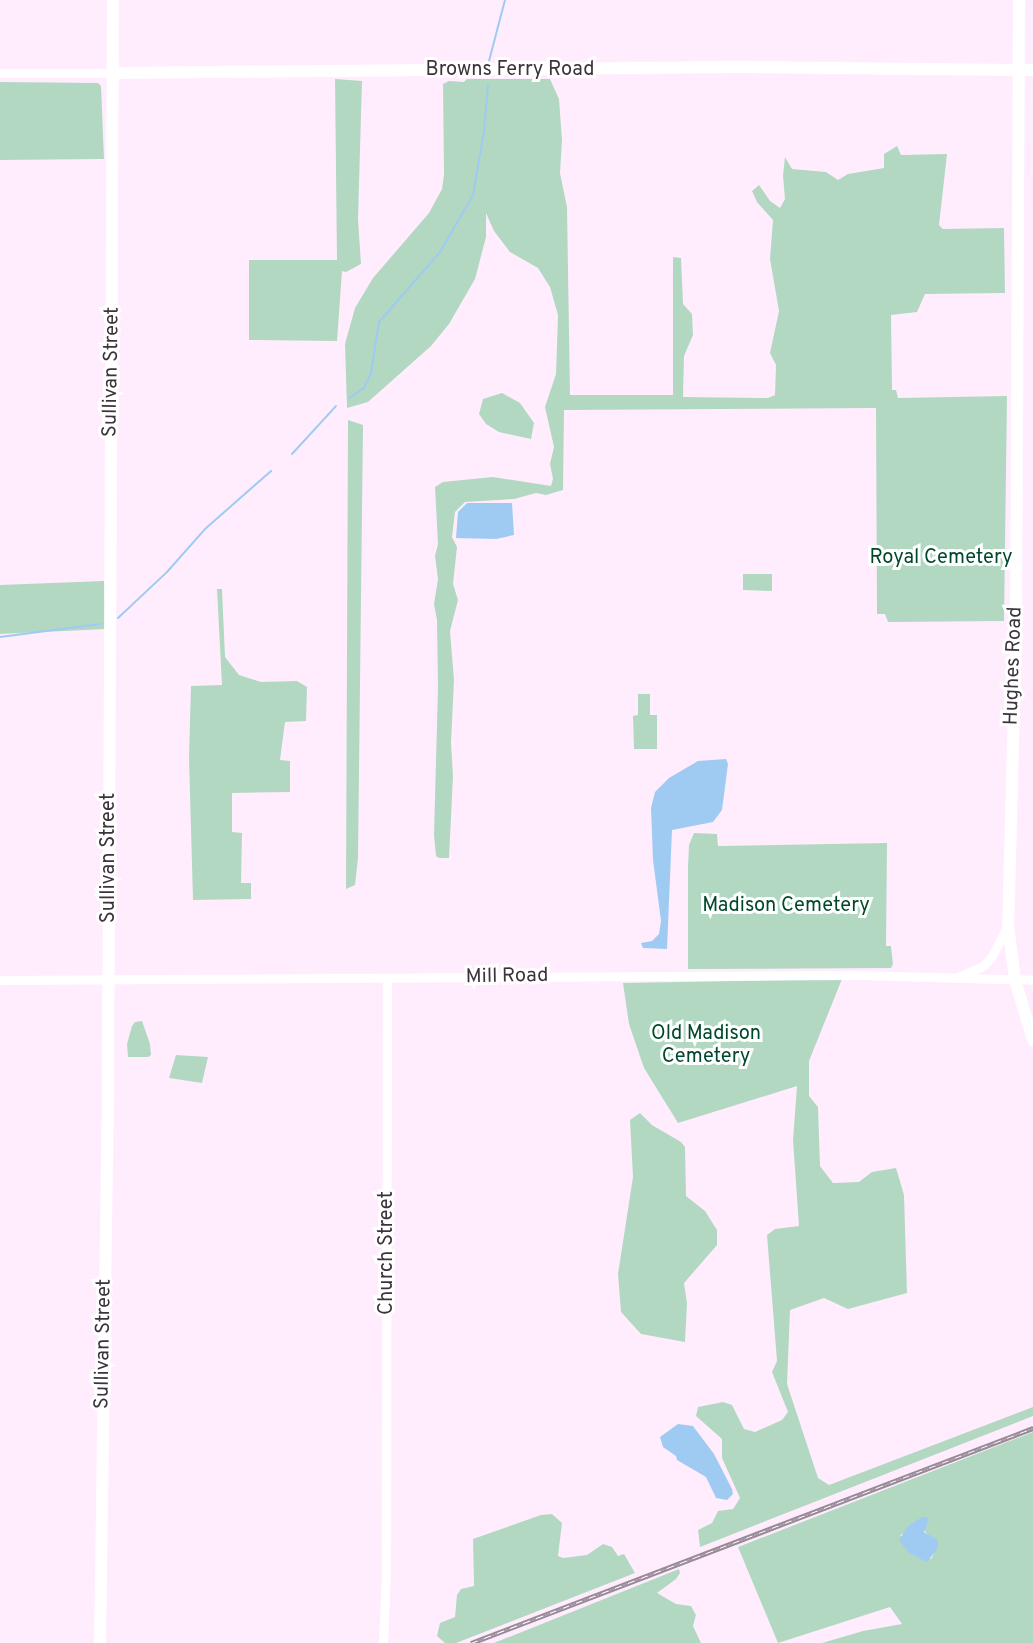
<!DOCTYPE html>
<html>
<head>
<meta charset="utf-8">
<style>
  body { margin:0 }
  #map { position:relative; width:1033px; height:1643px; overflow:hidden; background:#ffedfe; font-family:Overpass,sans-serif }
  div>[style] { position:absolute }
  .green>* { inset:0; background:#b2d8c2 }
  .water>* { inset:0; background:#9fcbf2 }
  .stream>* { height:2px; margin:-1px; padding:0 1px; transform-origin:1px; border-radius:1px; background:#9fcbf2 }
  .minor>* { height:9px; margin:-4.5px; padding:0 4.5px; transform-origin:4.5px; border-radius:4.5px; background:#fff }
  .major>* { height:12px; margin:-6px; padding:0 6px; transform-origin:6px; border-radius:6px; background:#fff }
  .rail>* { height:4.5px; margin-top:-2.25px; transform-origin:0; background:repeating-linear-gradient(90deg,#fff 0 7px,#978a96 0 14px); box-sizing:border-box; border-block:2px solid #978a96 }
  span { translate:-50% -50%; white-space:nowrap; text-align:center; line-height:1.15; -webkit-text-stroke:6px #fff; paint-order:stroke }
  .street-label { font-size:20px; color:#3c333b }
  .park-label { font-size:20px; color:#00482c }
</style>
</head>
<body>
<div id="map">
  <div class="green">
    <i style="clip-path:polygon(335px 79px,362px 81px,358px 219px,361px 264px,346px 272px,342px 271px,337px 341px,249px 340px,249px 260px,337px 260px)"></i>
    <i style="clip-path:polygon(467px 79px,550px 79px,559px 99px,562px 140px,560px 173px,567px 207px,570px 395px,673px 395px,673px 257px,681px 258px,683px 304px,692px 314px,693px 335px,684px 356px,683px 397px,768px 398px,775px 395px,776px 365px,770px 353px,779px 311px,770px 259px,773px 220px,757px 202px,752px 191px,759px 185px,770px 201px,780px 208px,785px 199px,783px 176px,785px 157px,792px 169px,826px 172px,838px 180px,848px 174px,884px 168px,884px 154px,897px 146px,901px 155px,947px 154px,939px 225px,943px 229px,1004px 228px,1005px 293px,925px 294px,917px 312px,891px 315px,892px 390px,896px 390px,898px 398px,1007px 396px,1004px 621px,888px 622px,885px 614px,877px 614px,876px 408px,564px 410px,563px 490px,546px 495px,536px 493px,514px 499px,465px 502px,455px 512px,452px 537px,457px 547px,453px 584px,458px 600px,450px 631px,454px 680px,451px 743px,453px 776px,449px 858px,439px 858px,436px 856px,434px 835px,438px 687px,437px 620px,434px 604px,438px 579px,435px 556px,438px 544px,435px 487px,443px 482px,493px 477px,551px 486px,553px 479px,550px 464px,554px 447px,545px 407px,556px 374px,558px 315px,550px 287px,538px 268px,510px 252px,494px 231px,486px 213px,486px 237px,475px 279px,449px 324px,431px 346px,368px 402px,347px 408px,345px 344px,355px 308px,373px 278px,429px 213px,442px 189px,444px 175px,443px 84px,449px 81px,464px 82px)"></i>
    <i style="clip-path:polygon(0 82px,98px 83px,101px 86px,104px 159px,0 160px)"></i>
    <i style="clip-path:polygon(502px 393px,520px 403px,534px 423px,531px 439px,499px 432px,486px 424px,479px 414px,483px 399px)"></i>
    <i style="clip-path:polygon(348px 420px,363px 425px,358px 858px,355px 885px,346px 889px)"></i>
    <i style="clip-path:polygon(743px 574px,772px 574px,772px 591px,743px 590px)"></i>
    <i style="clip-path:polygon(104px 581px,106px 629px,0 634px,0 585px)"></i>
    <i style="clip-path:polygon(217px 589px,222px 589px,225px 657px,239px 675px,261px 682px,297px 681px,307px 687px,306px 721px,285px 722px,280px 760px,290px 761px,290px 792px,232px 793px,232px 832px,242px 833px,241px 883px,251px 883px,251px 899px,193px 900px,189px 758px,191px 686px,222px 685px)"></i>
    <i style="clip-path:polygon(638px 694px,650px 694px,650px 715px,657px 715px,657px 749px,634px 749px,633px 716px,638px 715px)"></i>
    <i style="clip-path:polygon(694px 833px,717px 834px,718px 846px,887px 843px,886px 946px,891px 946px,893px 964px,891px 968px,688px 969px,688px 868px,689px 845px)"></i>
    <i style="clip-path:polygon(842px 979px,809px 1061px,809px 1096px,818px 1107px,820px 1166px,833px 1183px,859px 1182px,872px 1172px,896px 1168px,904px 1195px,907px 1293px,848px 1309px,824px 1298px,790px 1310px,787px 1384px,818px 1478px,829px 1485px,1033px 1407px,1033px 1416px,700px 1547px,698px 1530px,712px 1523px,718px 1511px,733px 1509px,740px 1498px,722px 1458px,722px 1439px,696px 1416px,698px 1407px,723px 1402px,732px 1405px,744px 1429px,755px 1432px,782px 1420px,788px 1412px,772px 1372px,777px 1361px,767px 1235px,775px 1229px,799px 1226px,793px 1140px,797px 1086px,678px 1123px,644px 1068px,629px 1024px,623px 983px)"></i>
    <i style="clip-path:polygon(142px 1021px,150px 1044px,151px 1055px,148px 1057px,128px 1057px,127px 1044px,132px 1026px,135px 1022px)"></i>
    <i style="clip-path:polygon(176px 1055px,208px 1057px,202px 1083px,169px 1078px)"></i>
    <i style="clip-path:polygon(640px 1113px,652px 1125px,681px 1142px,685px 1147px,686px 1196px,705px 1211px,717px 1230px,717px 1245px,684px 1283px,687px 1303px,685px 1342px,641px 1334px,621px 1312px,618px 1274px,633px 1177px,630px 1120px)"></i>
    <i style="clip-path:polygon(evenodd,1033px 1432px,1033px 1643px,822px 1643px,863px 1631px,902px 1624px,890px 1607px,778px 1643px,738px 1547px,1033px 1432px,919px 1521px,928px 1522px,924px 1530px,929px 1536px,934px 1553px,931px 1559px,900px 1535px,905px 1533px,908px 1526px,919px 1521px)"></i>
    <i style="clip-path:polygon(552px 1514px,562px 1523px,558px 1556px,563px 1558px,587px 1555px,603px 1544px,612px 1547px,618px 1556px,624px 1554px,635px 1573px,456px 1643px,445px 1643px,437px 1636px,440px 1623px,455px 1617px,457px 1595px,461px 1589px,474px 1586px,473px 1539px,541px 1515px)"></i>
    <i style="clip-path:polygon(679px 1569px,680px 1573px,676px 1579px,657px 1593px,676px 1604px,691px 1606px,696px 1615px,693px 1626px,701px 1643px,494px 1643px)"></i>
  </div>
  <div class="water">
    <i style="clip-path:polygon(467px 503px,512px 503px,514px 535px,496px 539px,456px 538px,458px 512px)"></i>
    <i style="clip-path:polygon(726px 759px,728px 764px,722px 810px,713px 822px,672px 830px,667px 949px,643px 948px,641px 943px,652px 941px,659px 934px,661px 921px,653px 860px,651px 808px,655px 792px,669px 778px,698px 761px)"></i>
    <i style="clip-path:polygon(678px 1424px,693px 1426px,714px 1454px,732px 1489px,733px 1494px,727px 1500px,716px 1498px,706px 1477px,677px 1460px,676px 1456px,663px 1447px,660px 1437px)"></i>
    <i style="clip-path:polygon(922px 1517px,926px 1517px,929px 1520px,924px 1532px,938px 1540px,938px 1548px,927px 1562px,909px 1553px,899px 1540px,908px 1526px)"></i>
  </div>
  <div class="stream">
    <i style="left:489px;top:61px;width:63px;rotate:-75.3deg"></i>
    <i style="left:350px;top:398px;width:17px;rotate:-36deg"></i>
    <i style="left:364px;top:388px;width:17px;rotate:-65deg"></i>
    <i style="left:371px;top:373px;width:52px;rotate:-81.1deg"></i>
    <i style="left:379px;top:322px;width:93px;rotate:-48.9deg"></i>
    <i style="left:440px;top:252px;width:66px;rotate:-59.9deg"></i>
    <i style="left:473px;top:195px;width:65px;rotate:-80.2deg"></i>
    <i style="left:484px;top:131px;width:46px;rotate:-85deg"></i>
    <i style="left:292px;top:454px;width:65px;rotate:-47.5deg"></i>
    <i style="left:118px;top:618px;width:67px;rotate:-43.2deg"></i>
    <i style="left:167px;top:572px;width:57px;rotate:-48.5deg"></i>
    <i style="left:205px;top:529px;width:88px;rotate:-41.3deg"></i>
    <i style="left:0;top:637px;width:101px;rotate:-7.4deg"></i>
  </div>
  <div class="minor">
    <i style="left:0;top:73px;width:112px"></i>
    <i style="left:956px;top:978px;width:30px;rotate:-24deg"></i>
    <i style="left:983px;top:966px;width:11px;rotate:-45deg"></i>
    <i style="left:991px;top:958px;width:35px;rotate:-63deg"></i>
    <i style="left:0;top:980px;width:859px;rotate:-0.33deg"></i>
    <i style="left:859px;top:975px;width:174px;rotate:1.6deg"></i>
    <i style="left:383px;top:1643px;width:68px;rotate:-87.5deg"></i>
    <i style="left:386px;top:1575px;width:596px;rotate:-89.9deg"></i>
  </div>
  <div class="major">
    <i style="left:1019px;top:0;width:629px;rotate:90.27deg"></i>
    <i style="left:1016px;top:629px;width:296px;rotate:91.5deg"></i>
    <i style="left:1008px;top:925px;width:55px;rotate:82.7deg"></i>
    <i style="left:1015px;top:980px;width:63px;rotate:73.3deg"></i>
    <i style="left:112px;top:73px;width:628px;rotate:-0.55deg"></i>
    <i style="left:740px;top:67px;width:293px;rotate:0.6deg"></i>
    <i style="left:100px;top:1643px;width:549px;rotate:-89.17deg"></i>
    <i style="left:108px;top:1094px;width:1094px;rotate:-89.74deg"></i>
  </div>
  <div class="rail">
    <i style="left:471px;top:1643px;width:602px;rotate:-20.93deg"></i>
  </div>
  <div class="street-label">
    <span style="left:510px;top:70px">Browns Ferry Road</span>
    <span style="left:112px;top:372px;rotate:-89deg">Sullivan Street</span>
    <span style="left:1014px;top:666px;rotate:-88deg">Hughes Road</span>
    <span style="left:109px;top:858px;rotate:-90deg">Sullivan Street</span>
    <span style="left:507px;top:977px;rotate:-1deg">Mill Road</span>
    <span style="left:387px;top:1253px;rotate:-90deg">Church Street</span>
    <span style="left:104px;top:1344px;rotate:-89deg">Sullivan Street</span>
  </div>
  <div class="park-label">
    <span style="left:941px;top:558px">Royal Cemetery</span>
    <span style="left:786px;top:906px">Madison Cemetery</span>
    <span style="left:706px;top:1046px">Old Madison<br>Cemetery</span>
  </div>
</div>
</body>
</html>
